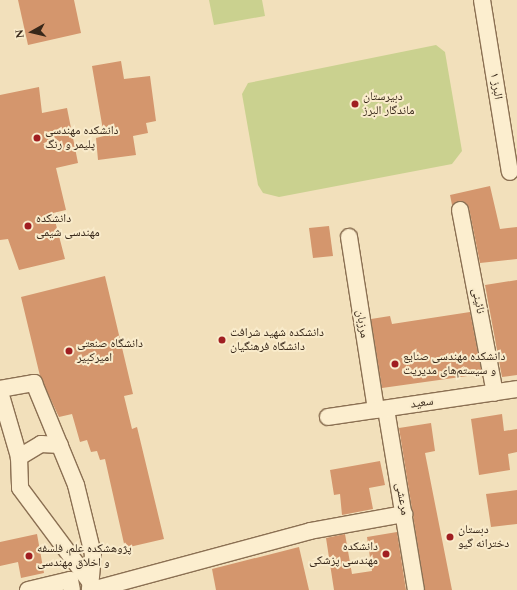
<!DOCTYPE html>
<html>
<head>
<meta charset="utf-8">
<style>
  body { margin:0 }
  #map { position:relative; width:517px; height:590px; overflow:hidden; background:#f2e0bb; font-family:Spectral,"Noto Naskh Arabic",serif }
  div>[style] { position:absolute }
  .green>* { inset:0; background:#cad18f }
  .building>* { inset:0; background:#d4966d }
  .roads { filter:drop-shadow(1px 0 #8b7053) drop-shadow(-1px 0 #8b7053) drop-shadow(0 1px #8b7053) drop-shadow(0 -1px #8b7053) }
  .minor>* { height:16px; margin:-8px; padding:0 8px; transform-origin:8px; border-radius:8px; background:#fceecf }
  .dots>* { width:11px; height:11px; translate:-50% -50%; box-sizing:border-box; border:2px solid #f9ebcb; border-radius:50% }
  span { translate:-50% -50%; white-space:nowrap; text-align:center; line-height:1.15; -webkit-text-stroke:4px #f9ebcb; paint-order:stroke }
  .street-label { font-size:12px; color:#38281a }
  .poi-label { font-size:12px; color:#38281a }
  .left { translate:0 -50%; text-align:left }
  .right { translate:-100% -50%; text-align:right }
  .north { position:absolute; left:12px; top:12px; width:40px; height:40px; -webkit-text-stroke:3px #f9ebcb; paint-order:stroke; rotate:262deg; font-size:11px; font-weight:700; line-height:16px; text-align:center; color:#38281a }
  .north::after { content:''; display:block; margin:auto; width:14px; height:18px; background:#38281a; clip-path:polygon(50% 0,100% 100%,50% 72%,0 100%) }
</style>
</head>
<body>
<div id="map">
  <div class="green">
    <i style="clip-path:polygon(209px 0,262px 0,265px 16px,214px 25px)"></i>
    <i style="clip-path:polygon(436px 45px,445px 52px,462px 151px,452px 164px,279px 197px,263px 193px,258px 185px,242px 94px,248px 83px)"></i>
  </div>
  <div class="building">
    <i style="clip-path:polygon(18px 0,74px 0,81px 33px,28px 45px)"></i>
    <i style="clip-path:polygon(121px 61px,124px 79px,150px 76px,156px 121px,146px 123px,148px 133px,133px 136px,136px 155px,98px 160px,96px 138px,104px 136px,92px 66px)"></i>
    <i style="clip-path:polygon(39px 87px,42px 113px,67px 108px,78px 163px,56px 168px,66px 210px,53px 213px,65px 259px,19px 270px,8px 239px,0 240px,0 95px)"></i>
    <i style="clip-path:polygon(490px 186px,500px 229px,517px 227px,517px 259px,480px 263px,469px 208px,463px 201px,452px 205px,450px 195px)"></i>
    <i style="clip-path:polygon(329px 226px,333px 256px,313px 258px,309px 228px)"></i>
    <i style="clip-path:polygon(105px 276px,133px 394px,124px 396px,132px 429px,137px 427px,164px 539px,125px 548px,105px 459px,100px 460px,97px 451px,91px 452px,87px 440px,80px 442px,72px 414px,59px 417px,57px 413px,40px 376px,21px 297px)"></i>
    <i style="clip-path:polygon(517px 280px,517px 375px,502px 377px,485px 285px)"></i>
    <i style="clip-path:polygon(470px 312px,482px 374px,382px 388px,371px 319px,390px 316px,392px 324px)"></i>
    <i style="clip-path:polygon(502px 414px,504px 431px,517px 429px,517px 452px,508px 454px,510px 470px,479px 475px,471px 419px)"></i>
    <i style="clip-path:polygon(431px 423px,435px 451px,425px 453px,452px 590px,425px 590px,399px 428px)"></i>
    <i style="clip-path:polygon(380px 461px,385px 485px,369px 488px,373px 509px,342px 515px,340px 494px,334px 495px,330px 470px)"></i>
    <i style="clip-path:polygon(517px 490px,517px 524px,491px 527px,486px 494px)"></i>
    <i style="clip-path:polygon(397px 532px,406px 590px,334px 590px,326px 538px,345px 534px,352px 574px,372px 571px,367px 537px)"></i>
    <i style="clip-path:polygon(37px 534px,44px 573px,21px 578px,18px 562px,0 566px,0 542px)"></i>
    <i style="clip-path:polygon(299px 547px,309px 590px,216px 590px,212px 569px)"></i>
  </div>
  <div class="roads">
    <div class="minor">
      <i style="left:482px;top:0;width:174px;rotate:80.8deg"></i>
      <i style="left:460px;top:210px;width:186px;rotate:79.2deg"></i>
      <i style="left:349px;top:237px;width:175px;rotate:81.1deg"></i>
      <i style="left:0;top:389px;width:35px;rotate:-10deg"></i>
      <i style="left:34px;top:383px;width:110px;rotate:67.6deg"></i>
      <i style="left:76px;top:485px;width:71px;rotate:76.2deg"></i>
      <i style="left:93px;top:554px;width:36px;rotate:95deg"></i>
      <i style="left:0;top:392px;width:68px;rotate:73.7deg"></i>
      <i style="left:386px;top:409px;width:183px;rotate:80.6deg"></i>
      <i style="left:328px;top:417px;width:191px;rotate:-8.4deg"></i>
      <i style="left:60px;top:445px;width:19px;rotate:-177deg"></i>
      <i style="left:41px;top:444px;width:26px;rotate:149deg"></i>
      <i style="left:19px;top:457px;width:31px;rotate:88deg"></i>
      <i style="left:20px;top:488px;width:117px;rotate:53.3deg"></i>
      <i style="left:28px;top:590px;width:43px;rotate:-13.4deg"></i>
      <i style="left:70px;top:580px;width:10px;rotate:79deg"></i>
      <i style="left:92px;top:590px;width:226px;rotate:-15.1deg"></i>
      <i style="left:310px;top:531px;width:96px;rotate:-10.3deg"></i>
    </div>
  </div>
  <div class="dots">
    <i style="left:355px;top:104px;background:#a01e21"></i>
    <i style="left:37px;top:138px;background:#a01e21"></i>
    <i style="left:28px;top:226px;background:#a01e21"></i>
    <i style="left:222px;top:340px;background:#a01e21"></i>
    <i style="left:69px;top:351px;background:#a01e21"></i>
    <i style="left:395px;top:364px;background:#a01e21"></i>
    <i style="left:450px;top:537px;background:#a01e21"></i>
    <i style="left:386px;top:554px;background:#a01e21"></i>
    <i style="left:29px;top:556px;background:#a01e21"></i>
  </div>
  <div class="street-label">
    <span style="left:496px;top:86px;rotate:81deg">البرز ۱</span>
    <span style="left:478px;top:301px;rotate:79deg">نائینی</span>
    <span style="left:362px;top:324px;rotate:81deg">مرزبان</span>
    <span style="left:422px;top:403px;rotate:-8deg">سعید</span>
    <span style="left:402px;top:499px;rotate:80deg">مرعشی</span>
  </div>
  <div class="poi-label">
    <span class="left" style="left:363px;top:104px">دبیرستان<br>ماندگار البرز</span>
    <span class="left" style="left:45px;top:138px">دانشکده مهندسی<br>پلیمر و رنگ</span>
    <span class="left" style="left:36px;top:226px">دانشکده<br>مهندسی شیمی</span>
    <span class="left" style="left:230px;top:340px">دانشکده شهید شرافت<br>دانشگاه فرهنگیان</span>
    <span class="left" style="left:77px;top:351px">دانشگاه صنعتی<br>امیرکبیر</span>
    <span class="left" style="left:403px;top:364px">دانشکده مهندسی صنایع<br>و سیستم‌های مدیریت</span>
    <span class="left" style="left:458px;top:537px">دبستان<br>دخترانه گیو</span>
    <span class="right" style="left:378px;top:554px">دانشکده<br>مهندسی پزشکی</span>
    <span class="left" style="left:37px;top:556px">پژوهشکده علم، فلسفه<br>و اخلاق مهندسی</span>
  </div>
  <div class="north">N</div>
</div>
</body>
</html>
